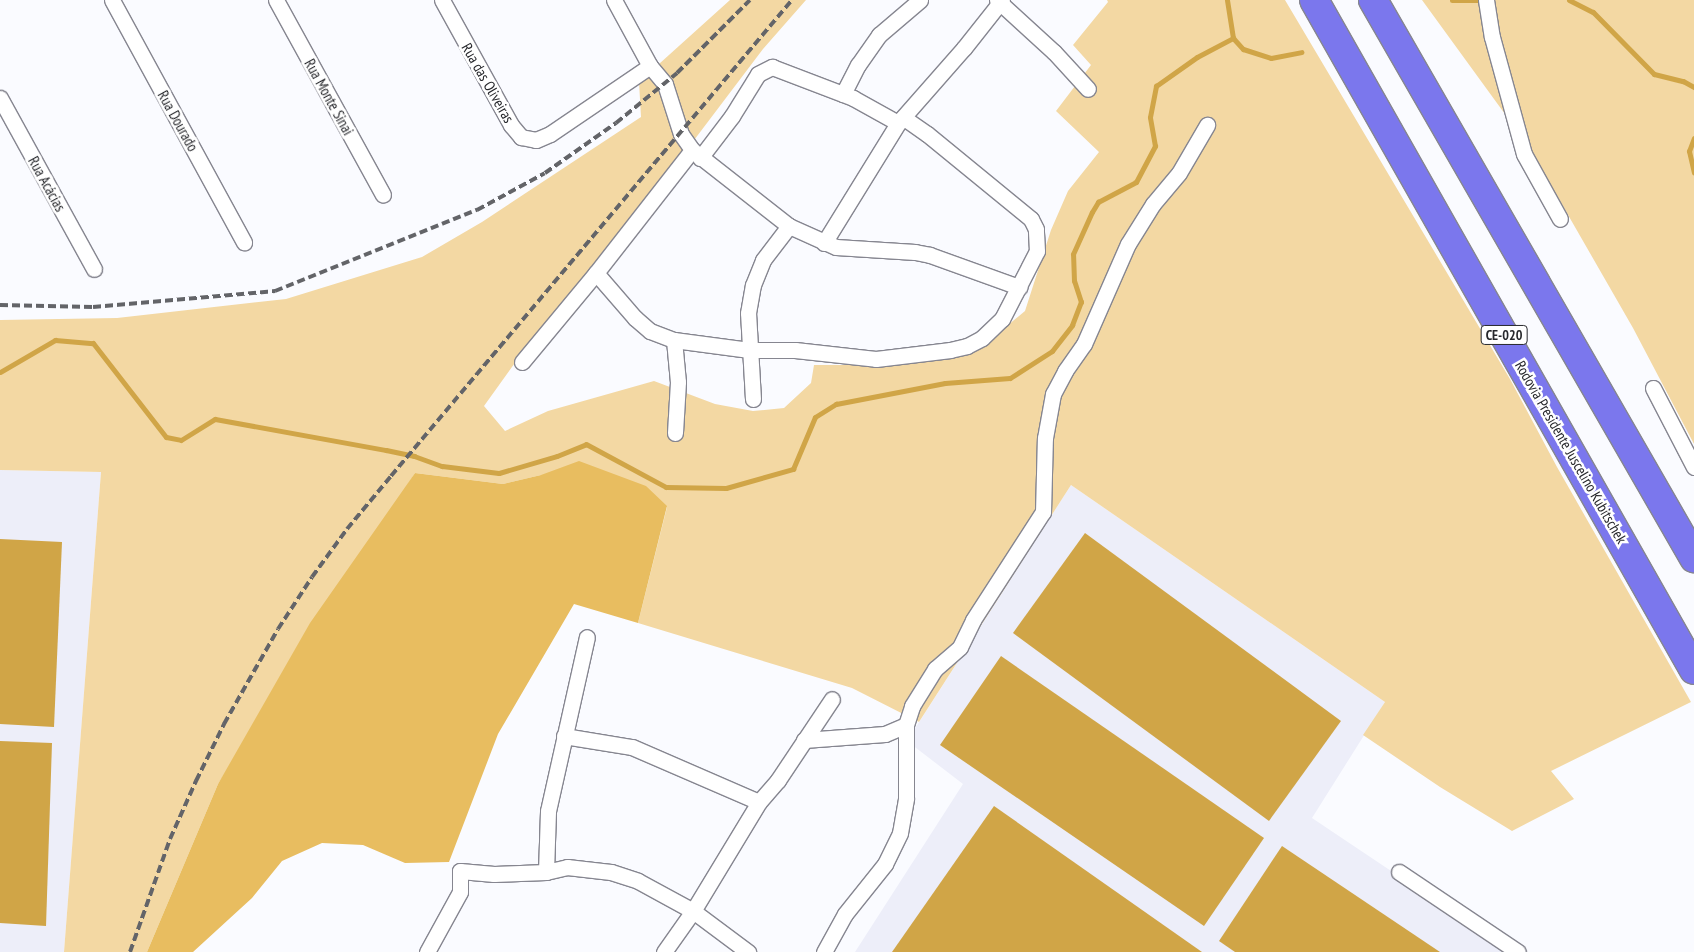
<!DOCTYPE html>
<html>
<head>
<meta charset="utf-8">
<style>
  body { margin:0 }
  #map { position:relative; width:1694px; height:952px; overflow:hidden; background:#fafbff; font-family:"PT Sans Narrow",sans-serif }
  div>[style] { position:absolute }
  .built>* { inset:0; background:#edeef9 }
  .green>* { inset:0; background:#f3d8a3 }
  .forest>* { inset:0; background:#e8bd60 }
  .water>* { inset:0; background:#d0a547 }
  .stream>* { height:5px; margin:-2.5px; padding:0 2.5px; transform-origin:2.5px; border-radius:2.5px; background:#d0a547 }
  .roads { filter:drop-shadow(1px 0 #868690) drop-shadow(-1px 0 #868690) drop-shadow(0 1px #868690) drop-shadow(0 -1px #868690) }
  .street>* { height:15px; margin:-7.5px; padding:0 7.5px; transform-origin:7.5px; border-radius:7.5px; background:#fff }
  .highway>* { height:28px; margin:-14px; padding:0 14px; transform-origin:14px; border-radius:14px; background:#7b77ed }
  .rail>* { height:4px; margin-top:-2px; transform-origin:0; background:repeating-linear-gradient(90deg,#636468 0 8px,transparent 0 12px) }
  span { translate:-50% -50%; white-space:nowrap; text-align:center; line-height:1.15; -webkit-text-stroke:5px #fff; paint-order:stroke }
  .shield-label span { padding:1px 4px; background:#fff; border:1px solid; border-radius:4px; -webkit-text-stroke-width:0 }
  .shield-label { font-size:14px; color:#27282c; font-weight:700 }
  .street-label { font-size:15px; color:#27282c }
</style>
</head>
<body>
<div id="map">
  <div class="built">
    <i style="clip-path:polygon(0 470px,101px 472px,64px 952px,0 952px)"></i>
    <i style="clip-path:polygon(1071px 485px,1385px 702px,1312px 818px,1512px 952px,855px 952px,963px 784px,907px 741px)"></i>
  </div>
  <div class="green">
    <i style="clip-path:polygon(730px 0,806px 0,763px 49px,651px 197px,522px 353px,484px 406px,505px 431px,548px 411px,654px 381px,715px 404px,753px 411px,784px 408px,811px 383px,814px 365px,900px 365px,977px 351px,1025px 311px,1051px 230px,1068px 191px,1099px 152px,1056px 111px,1091px 65px,1073px 45px,1108px 2px,1107px 0,1285px 0,1510px 379px,1557px 467px,1691px 702px,1551px 771px,1574px 799px,1512px 831px,1440px 787px,1363px 735px,1385px 702px,1071px 485px,919px 722px,852px 688px,638px 623px,667px 507px,541px 475px,503px 484px,415px 473px,218px 784px,147px 952px,64px 952px,101px 472px,0 470px,0 320px,117px 318px,286px 299px,422px 257px,482px 222px,641px 117px,639px 82px)"></i>
    <i style="clip-path:polygon(1422px 0,1694px 0,1694px 444px,1633px 328px,1529px 147px)"></i>
  </div>
  <div class="forest">
    <i style="clip-path:polygon(579px 461px,646px 486px,667px 506px,638px 623px,574px 604px,498px 734px,449px 862px,405px 863px,363px 845px,322px 843px,282px 861px,252px 898px,193px 952px,147px 952px,218px 784px,310px 623px,415px 473px,503px 484px,541px 475px)"></i>
  </div>
  <div class="water">
    <i style="clip-path:polygon(1085px 533px,1341px 721px,1269px 821px,1013px 633px)"></i>
    <i style="clip-path:polygon(0 539px,62px 542px,54px 727px,0 724px)"></i>
    <i style="clip-path:polygon(1001px 656px,1264px 838px,1204px 926px,940px 745px)"></i>
    <i style="clip-path:polygon(0 741px,52px 743px,46px 926px,0 923px)"></i>
    <i style="clip-path:polygon(994px 806px,1202px 952px,892px 952px)"></i>
    <i style="clip-path:polygon(1282px 846px,1440px 952px,1235px 952px,1219px 941px)"></i>
  </div>
  <div class="stream">
    <i style="left:1227px;top:0;width:38px;rotate:81deg"></i>
    <i style="left:1233px;top:38px;width:15px;rotate:48deg"></i>
    <i style="left:1243px;top:49px;width:29px;rotate:18deg"></i>
    <i style="left:1271px;top:58px;width:31px;rotate:-11deg"></i>
    <i style="left:1452px;top:0;width:32px"></i>
    <i style="left:1569px;top:0;width:27px;rotate:27deg"></i>
    <i style="left:1593px;top:12px;width:87px;rotate:45.5deg"></i>
    <i style="left:1654px;top:74px;width:30px;rotate:14deg"></i>
    <i style="left:1683px;top:81px;width:13px;rotate:29deg"></i>
    <i style="left:1694px;top:138px;width:14px;rotate:111deg"></i>
    <i style="left:1689px;top:151px;width:22px;rotate:77deg"></i>
    <i style="left:0;top:372px;width:64px;rotate:-30.2deg"></i>
    <i style="left:55px;top:340px;width:38px;rotate:5deg"></i>
    <i style="left:93px;top:343px;width:119px;rotate:52.2deg"></i>
    <i style="left:166px;top:437px;width:15px;rotate:11deg"></i>
    <i style="left:181px;top:440px;width:40px;rotate:-32deg"></i>
    <i style="left:215px;top:419px;width:174px;rotate:10.3deg"></i>
    <i style="left:386px;top:450px;width:29px;rotate:12deg"></i>
    <i style="left:414px;top:456px;width:30px;rotate:20deg"></i>
    <i style="left:442px;top:466px;width:57px;rotate:7deg"></i>
    <i style="left:499px;top:473px;width:60px;rotate:-16.3deg"></i>
    <i style="left:557px;top:456px;width:31px;rotate:-22deg"></i>
    <i style="left:586px;top:444px;width:91px;rotate:28.3deg"></i>
    <i style="left:666px;top:487px;width:60px;rotate:1deg"></i>
    <i style="left:726px;top:488px;width:70px;rotate:-15.8deg"></i>
    <i style="left:793px;top:469px;width:56px;rotate:-67.1deg"></i>
    <i style="left:815px;top:417px;width:25px;rotate:-32deg"></i>
    <i style="left:836px;top:404px;width:111px;rotate:-10.9deg"></i>
    <i style="left:945px;top:383px;width:65px;rotate:-4.4deg"></i>
    <i style="left:1010px;top:378px;width:50px;rotate:-32.7deg"></i>
    <i style="left:1052px;top:351px;width:33px;rotate:-52deg"></i>
    <i style="left:1072px;top:325px;width:25px;rotate:-69deg"></i>
    <i style="left:1081px;top:302px;width:22px;rotate:-108deg"></i>
    <i style="left:1074px;top:281px;width:27px;rotate:-92deg"></i>
    <i style="left:1073px;top:254px;width:46px;rotate:-65.7deg"></i>
    <i style="left:1092px;top:212px;width:12px;rotate:-59deg"></i>
    <i style="left:1098px;top:202px;width:43px;rotate:-27.8deg"></i>
    <i style="left:1136px;top:182px;width:41px;rotate:-62.2deg"></i>
    <i style="left:1155px;top:146px;width:29px;rotate:-100deg"></i>
    <i style="left:1150px;top:117px;width:32px;rotate:-79deg"></i>
    <i style="left:1156px;top:86px;width:50px;rotate:-35.3deg"></i>
    <i style="left:1197px;top:57px;width:41px;rotate:-27.8deg"></i>
  </div>
  <div class="roads">
    <div class="street">
      <i style="left:112px;top:0;width:276px;rotate:61.4deg"></i>
      <i style="left:276px;top:0;width:222px;rotate:61.2deg"></i>
      <i style="left:442px;top:0;width:143px;rotate:61.1deg"></i>
      <i style="left:511px;top:125px;width:16px;rotate:50deg"></i>
      <i style="left:521px;top:137px;width:15px;rotate:11deg"></i>
      <i style="left:536px;top:140px;width:15px;rotate:-23deg"></i>
      <i style="left:550px;top:134px;width:121px;rotate:-34.2deg"></i>
      <i style="left:614px;top:0;width:75px;rotate:61.4deg"></i>
      <i style="left:650px;top:66px;width:23px;rotate:50deg"></i>
      <i style="left:665px;top:84px;width:52px;rotate:72.3deg"></i>
      <i style="left:681px;top:134px;width:19px;rotate:55deg"></i>
      <i style="left:692px;top:150px;width:123px;rotate:38.1deg"></i>
      <i style="left:789px;top:226px;width:51px;rotate:24.1deg"></i>
      <i style="left:836px;top:247px;width:79px;rotate:3.6deg"></i>
      <i style="left:915px;top:252px;width:15px;rotate:11deg"></i>
      <i style="left:930px;top:255px;width:95px;rotate:19.8deg"></i>
      <i style="left:997px;top:0;width:77px;rotate:42.4deg"></i>
      <i style="left:1054px;top:52px;width:50px;rotate:47.4deg"></i>
      <i style="left:1486px;top:0;width:37px;rotate:81deg"></i>
      <i style="left:1492px;top:37px;width:121px;rotate:74.7deg"></i>
      <i style="left:1524px;top:154px;width:74px;rotate:61deg"></i>
      <i style="left:843px;top:94px;width:33px;rotate:-63deg"></i>
      <i style="left:858px;top:65px;width:37px;rotate:-55deg"></i>
      <i style="left:879px;top:35px;width:54px;rotate:-40.5deg"></i>
      <i style="left:0;top:98px;width:195px;rotate:61.2deg"></i>
      <i style="left:700px;top:158px;width:53px;rotate:-52.7deg"></i>
      <i style="left:732px;top:116px;width:49px;rotate:-58.2deg"></i>
      <i style="left:758px;top:74px;width:16px;rotate:-27deg"></i>
      <i style="left:772px;top:67px;width:87px;rotate:20.9deg"></i>
      <i style="left:853px;top:98px;width:51px;rotate:29.1deg"></i>
      <i style="left:824px;top:243px;width:141px;rotate:-58.3deg"></i>
      <i style="left:898px;top:123px;width:100px;rotate:-48.7deg"></i>
      <i style="left:964px;top:48px;width:61px;rotate:-51.6deg"></i>
      <i style="left:596px;top:273px;width:60px;rotate:49.1deg"></i>
      <i style="left:635px;top:318px;width:20px;rotate:41deg"></i>
      <i style="left:650px;top:331px;width:26px;rotate:21deg"></i>
      <i style="left:674px;top:340px;width:76px;rotate:7.6deg"></i>
      <i style="left:749px;top:350px;width:46px"></i>
      <i style="left:795px;top:350px;width:81px;rotate:6.3deg"></i>
      <i style="left:876px;top:359px;width:75px;rotate:-6.9deg"></i>
      <i style="left:950px;top:350px;width:17px;rotate:-13deg"></i>
      <i style="left:967px;top:346px;width:17px;rotate:-28deg"></i>
      <i style="left:982px;top:338px;width:28px;rotate:-44deg"></i>
      <i style="left:1002px;top:319px;width:76px;rotate:-62.8deg"></i>
      <i style="left:1037px;top:251px;width:22px;rotate:-93deg"></i>
      <i style="left:1036px;top:229px;width:11px;rotate:-117deg"></i>
      <i style="left:1031px;top:219px;width:134px;rotate:-140.7deg"></i>
      <i style="left:927px;top:134px;width:29px;rotate:-145deg"></i>
      <i style="left:674px;top:340px;width:42px;rotate:84.6deg"></i>
      <i style="left:678px;top:382px;width:51px;rotate:93.4deg"></i>
      <i style="left:522px;top:362px;width:116px;rotate:-50.3deg"></i>
      <i style="left:596px;top:273px;width:156px;rotate:-52deg"></i>
      <i style="left:1653px;top:388px;width:89px;rotate:62.6deg"></i>
      <i style="left:753px;top:399px;width:86px;rotate:-93.3deg"></i>
      <i style="left:748px;top:313px;width:28px;rotate:-80deg"></i>
      <i style="left:753px;top:285px;width:27px;rotate:-68deg"></i>
      <i style="left:763px;top:260px;width:43px;rotate:-52.6deg"></i>
      <i style="left:564px;top:736px;width:69px;rotate:9.2deg"></i>
      <i style="left:632px;top:747px;width:138px;rotate:23.4deg"></i>
      <i style="left:804px;top:740px;width:81px;rotate:-4.2deg"></i>
      <i style="left:885px;top:734px;width:23px;rotate:-23deg"></i>
      <i style="left:546px;top:872px;width:61px;rotate:-88.1deg"></i>
      <i style="left:548px;top:811px;width:178px;rotate:-77.4deg"></i>
      <i style="left:1399px;top:872px;width:143px;rotate:33.9deg"></i>
      <i style="left:427px;top:952px;width:68px;rotate:-61.2deg"></i>
      <i style="left:460px;top:892px;width:21px;rotate:-90deg"></i>
      <i style="left:460px;top:871px;width:34px;rotate:5deg"></i>
      <i style="left:494px;top:874px;width:52px;rotate:-2.2deg"></i>
      <i style="left:546px;top:872px;width:22px;rotate:-13deg"></i>
      <i style="left:567px;top:867px;width:44px;rotate:6.5deg"></i>
      <i style="left:611px;top:872px;width:28px;rotate:18deg"></i>
      <i style="left:638px;top:881px;width:63px;rotate:28.6deg"></i>
      <i style="left:693px;top:911px;width:69px;rotate:36.7deg"></i>
      <i style="left:664px;top:952px;width:50px;rotate:-54.7deg"></i>
      <i style="left:693px;top:911px;width:127px;rotate:-58.8deg"></i>
      <i style="left:759px;top:802px;width:29px;rotate:-49deg"></i>
      <i style="left:778px;top:780px;width:97px;rotate:-56.3deg"></i>
      <i style="left:824px;top:952px;width:43px;rotate:-61.1deg"></i>
      <i style="left:845px;top:914px;width:64px;rotate:-51.3deg"></i>
      <i style="left:885px;top:864px;width:34px;rotate:-64deg"></i>
      <i style="left:900px;top:833px;width:36px;rotate:-80deg"></i>
      <i style="left:906px;top:798px;width:73px;rotate:-90deg"></i>
      <i style="left:906px;top:725px;width:20px;rotate:-72deg"></i>
      <i style="left:912px;top:706px;width:44px;rotate:-58.1deg"></i>
      <i style="left:935px;top:669px;width:33px;rotate:-41deg"></i>
      <i style="left:960px;top:647px;width:30px;rotate:-64deg"></i>
      <i style="left:973px;top:620px;width:129px;rotate:-57.1deg"></i>
      <i style="left:1043px;top:512px;width:74px;rotate:-88.5deg"></i>
      <i style="left:1045px;top:438px;width:45px;rotate:-79.7deg"></i>
      <i style="left:1053px;top:394px;width:26px;rotate:-62deg"></i>
      <i style="left:1065px;top:371px;width:33px;rotate:-55deg"></i>
      <i style="left:1084px;top:344px;width:109px;rotate:-66.3deg"></i>
      <i style="left:1128px;top:244px;width:47px;rotate:-58deg"></i>
      <i style="left:1153px;top:204px;width:40px;rotate:-50deg"></i>
      <i style="left:1179px;top:173px;width:56px;rotate:-59.7deg"></i>
    </div>
    <div class="highway">
      <i style="left:1314px;top:0;width:770px;rotate:60.44deg"></i>
      <i style="left:1373px;top:0;width:644px;rotate:60.09deg"></i>
    </div>
  </div>
  <div class="rail">
    <i style="left:0;top:305px;width:93px;rotate:1.2deg"></i>
    <i style="left:93px;top:307px;width:183px;rotate:-5deg"></i>
    <i style="left:275px;top:291px;width:218px;rotate:-21.9deg"></i>
    <i style="left:477px;top:210px;width:77px;rotate:-28.6deg"></i>
    <i style="left:545px;top:173px;width:87px;rotate:-35.2deg"></i>
    <i style="left:616px;top:123px;width:79px;rotate:-39.3deg"></i>
    <i style="left:677px;top:73px;width:103px;rotate:-45deg"></i>
    <i style="left:130px;top:952px;width:120px;rotate:-70.5deg"></i>
    <i style="left:170px;top:839px;width:64px;rotate:-65.9deg"></i>
    <i style="left:196px;top:781px;width:64px;rotate:-63.8deg"></i>
    <i style="left:224px;top:724px;width:109px;rotate:-60.4deg"></i>
    <i style="left:278px;top:629px;width:62px;rotate:-56.8deg"></i>
    <i style="left:312px;top:577px;width:59px;rotate:-53.9deg"></i>
    <i style="left:347px;top:529px;width:69px;rotate:-50.3deg"></i>
    <i style="left:391px;top:476px;width:622px;rotate:-49.89deg"></i>
  </div>
  <div class="shield-label">
    <span style="left:1504px;top:335px">CE-020</span>
  </div>
  <div class="street-label">
    <span style="left:488px;top:83px;rotate:60deg">Rua das Oliveiras</span>
    <span style="left:329px;top:97px;rotate:61deg">Rua Monte Sinai</span>
    <span style="left:178px;top:121px;rotate:61deg">Rua Dourado</span>
    <span style="left:47px;top:184px;rotate:61deg">Rua Acácias</span>
    <span style="left:1571px;top:452px;rotate:60deg">Rodovia Presidente Juscelino Kubitschek</span>
  </div>
</div>
</body>
</html>
